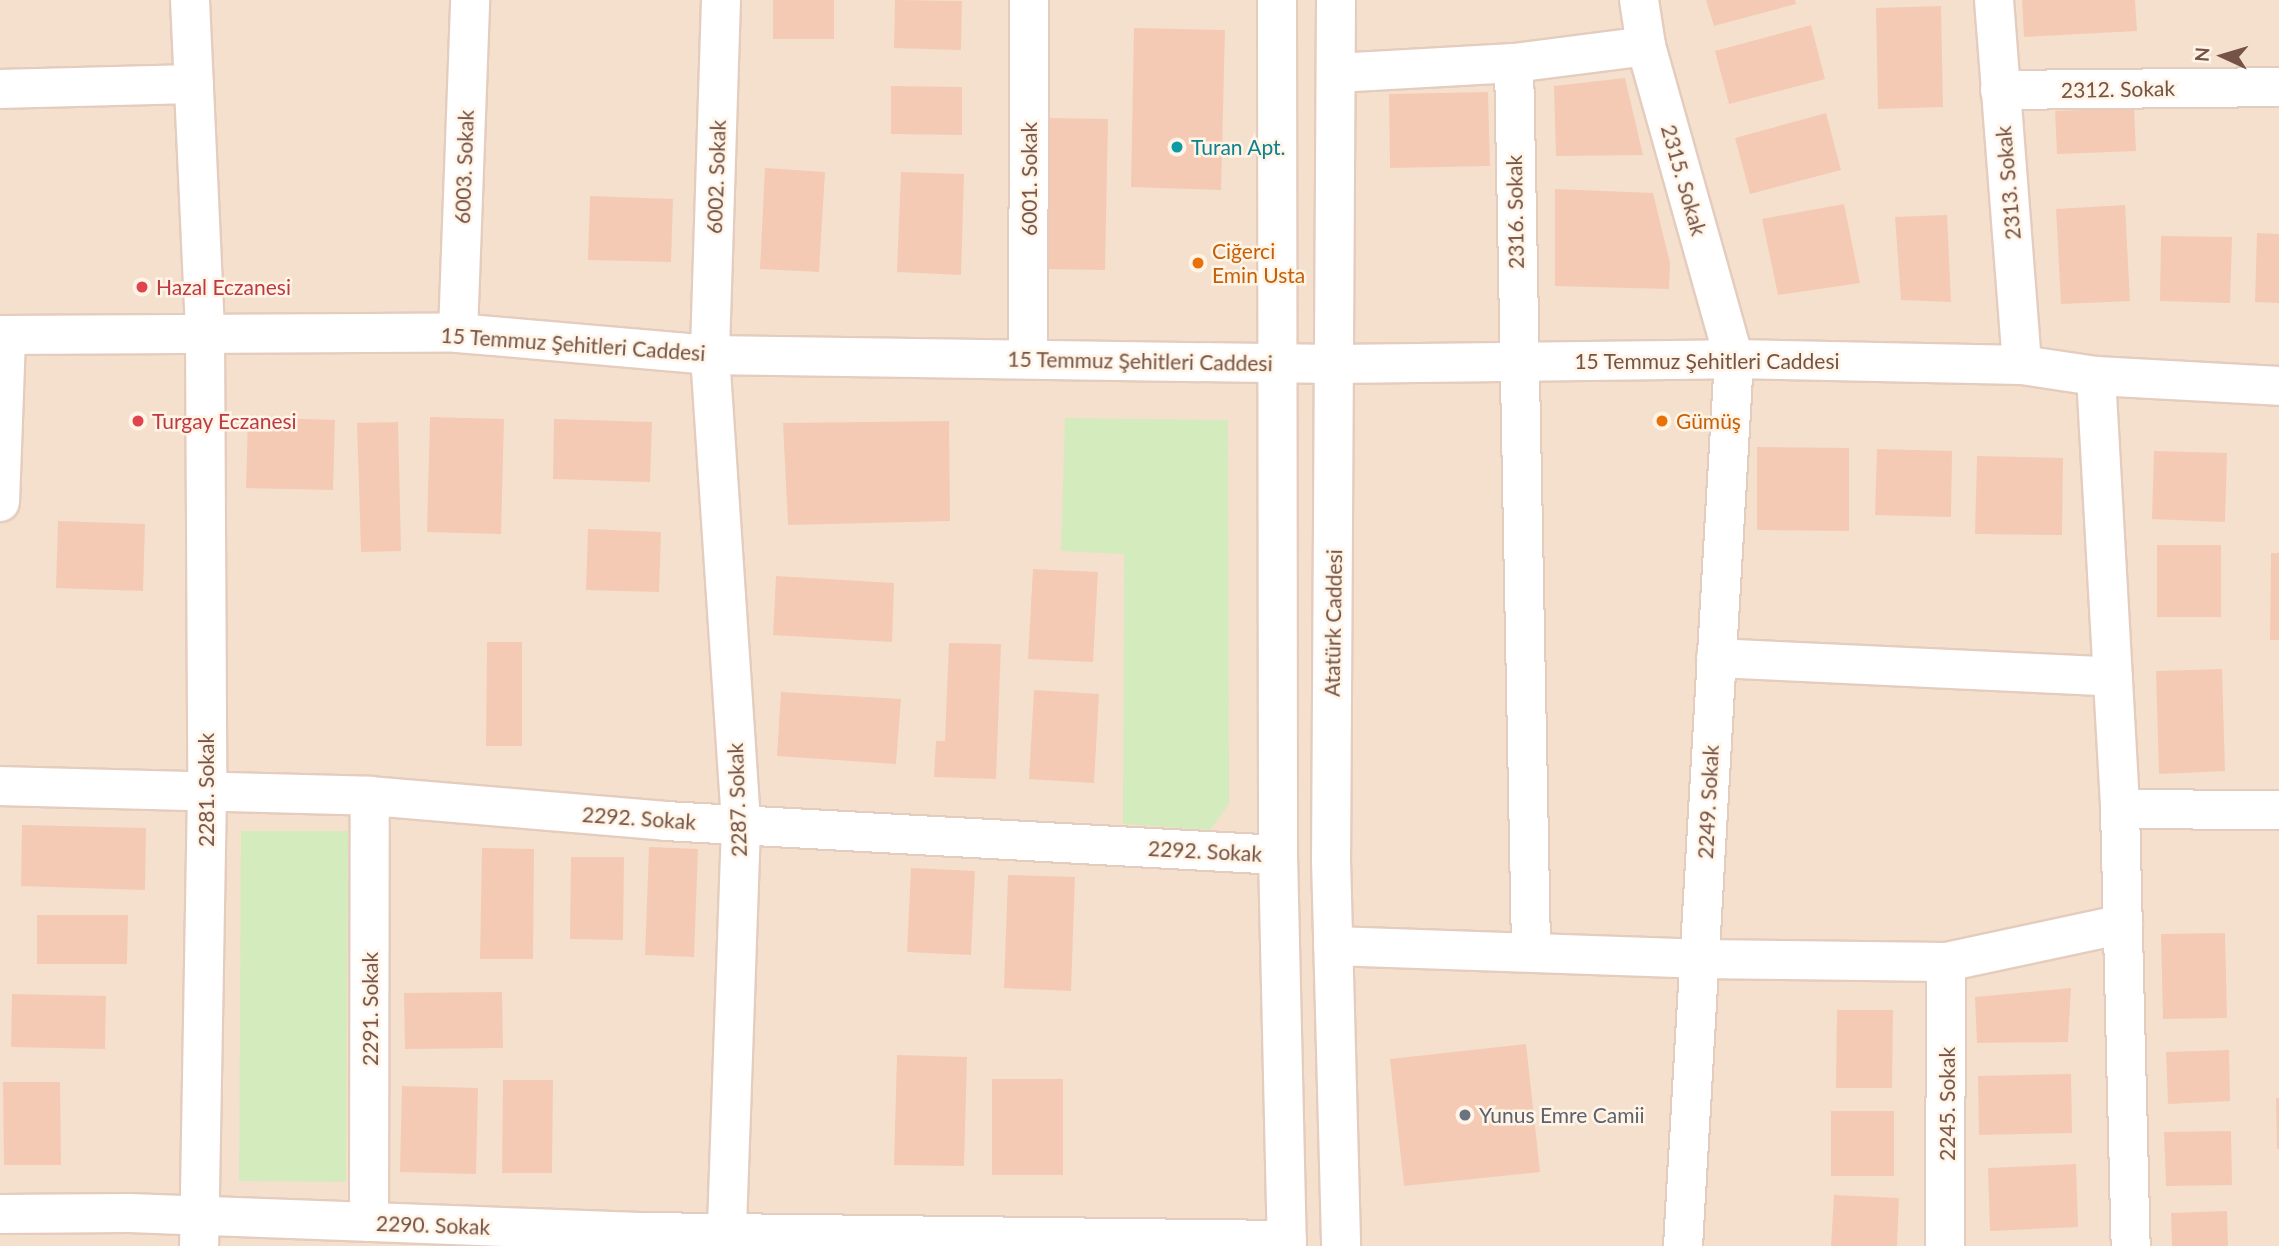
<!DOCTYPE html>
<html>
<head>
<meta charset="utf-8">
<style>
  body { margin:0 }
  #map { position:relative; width:2279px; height:1246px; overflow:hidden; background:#fdefdf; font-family:Lato,sans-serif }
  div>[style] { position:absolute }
  .residential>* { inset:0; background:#f5e0cd }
  .green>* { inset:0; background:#d3ebbd }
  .building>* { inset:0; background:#f4cab5 }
  .roads { filter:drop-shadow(2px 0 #e4ccbe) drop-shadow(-2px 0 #e4ccbe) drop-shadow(0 2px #e4ccbe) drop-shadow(0 -2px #e4ccbe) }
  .street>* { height:38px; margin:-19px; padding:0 19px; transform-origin:19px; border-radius:19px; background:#fff }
  .secondary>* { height:38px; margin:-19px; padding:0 19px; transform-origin:19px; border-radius:19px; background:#fff }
  .dots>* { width:19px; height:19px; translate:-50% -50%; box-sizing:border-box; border:4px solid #fff4e6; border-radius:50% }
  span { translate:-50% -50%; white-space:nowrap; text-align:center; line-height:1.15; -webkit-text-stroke:5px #fff4e6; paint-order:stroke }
  .street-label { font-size:21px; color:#755346 }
  .culture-label { font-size:21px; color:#0d838f }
  .left { translate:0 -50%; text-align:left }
  .food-label { font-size:21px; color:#c56008 }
  .health-label { font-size:21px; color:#be3a42 }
  .worship-label { font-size:21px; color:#5b616d }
  .north { position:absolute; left:2188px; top:21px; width:70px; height:70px; -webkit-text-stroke:5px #fff4e6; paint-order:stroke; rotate:274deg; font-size:19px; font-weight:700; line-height:28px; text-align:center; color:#755346 }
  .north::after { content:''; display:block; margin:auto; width:24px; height:32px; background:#755346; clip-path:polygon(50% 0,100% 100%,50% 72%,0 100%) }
</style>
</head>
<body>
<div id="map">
  <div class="residential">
    <i style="clip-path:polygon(0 0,2279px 0,2279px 1246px,0 1246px)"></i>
  </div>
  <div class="green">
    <i style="clip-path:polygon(1065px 418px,1228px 420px,1229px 804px,1210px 830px,1123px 824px,1124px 554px,1061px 551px)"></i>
    <i style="clip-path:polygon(241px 831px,348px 831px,346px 1182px,239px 1181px)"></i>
  </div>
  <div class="building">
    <i style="clip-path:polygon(773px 0,834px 0,834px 39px,773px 39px)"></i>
    <i style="clip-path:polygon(895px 0,962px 1px,961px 50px,894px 48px)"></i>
    <i style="clip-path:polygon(1706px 0,1795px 0,1796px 4px,1714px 26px)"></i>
    <i style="clip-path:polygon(2022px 0,2135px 0,2137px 31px,2024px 37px)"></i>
    <i style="clip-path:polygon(1941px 6px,1943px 107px,1878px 109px,1876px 8px)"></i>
    <i style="clip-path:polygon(1811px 25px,1825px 79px,1729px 104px,1715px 51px)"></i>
    <i style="clip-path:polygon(1134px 28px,1225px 30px,1221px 190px,1131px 187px)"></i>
    <i style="clip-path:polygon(1625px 78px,1643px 155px,1556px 156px,1554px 86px)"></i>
    <i style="clip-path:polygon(891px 86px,962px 87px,962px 135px,891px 134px)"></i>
    <i style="clip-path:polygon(1488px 92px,1490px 166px,1390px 168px,1389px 94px)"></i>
    <i style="clip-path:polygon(2134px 108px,2136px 151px,2057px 154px,2055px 111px)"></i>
    <i style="clip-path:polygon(1826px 113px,1841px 170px,1750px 194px,1735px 138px)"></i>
    <i style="clip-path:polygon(1049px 118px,1108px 119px,1105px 270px,1046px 269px)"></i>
    <i style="clip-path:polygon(765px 168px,825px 172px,819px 272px,760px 269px)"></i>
    <i style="clip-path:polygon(901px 172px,964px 174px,961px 275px,897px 272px)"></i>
    <i style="clip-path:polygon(1555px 189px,1653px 193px,1670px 263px,1669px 289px,1555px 286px)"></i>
    <i style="clip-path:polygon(590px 196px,673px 199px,671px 262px,588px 260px)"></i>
    <i style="clip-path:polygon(1844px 204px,1860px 283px,1778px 295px,1762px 219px)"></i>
    <i style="clip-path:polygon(2125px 205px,2130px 301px,2061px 304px,2056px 209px)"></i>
    <i style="clip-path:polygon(1947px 215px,1951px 302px,1901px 300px,1895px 217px)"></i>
    <i style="clip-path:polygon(2257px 233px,2279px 234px,2279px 303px,2255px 302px)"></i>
    <i style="clip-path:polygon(2161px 236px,2232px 237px,2230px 303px,2160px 301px)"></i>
    <i style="clip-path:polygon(248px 417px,335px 420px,333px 490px,246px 488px)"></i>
    <i style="clip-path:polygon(430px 417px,504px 419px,501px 534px,427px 532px)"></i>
    <i style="clip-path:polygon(554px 419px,652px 422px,650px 482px,553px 479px)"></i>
    <i style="clip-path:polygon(949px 421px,950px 521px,788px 525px,783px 423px)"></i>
    <i style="clip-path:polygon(398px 422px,401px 551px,361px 552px,357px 423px)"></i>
    <i style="clip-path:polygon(1757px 447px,1849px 448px,1849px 531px,1757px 530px)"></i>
    <i style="clip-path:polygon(1877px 449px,1952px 451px,1951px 517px,1875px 515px)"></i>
    <i style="clip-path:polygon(2154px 451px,2227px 453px,2225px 522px,2152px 519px)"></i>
    <i style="clip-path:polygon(1977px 456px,2063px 458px,2062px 535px,1975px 534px)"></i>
    <i style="clip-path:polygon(58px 521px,145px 524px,143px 591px,56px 588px)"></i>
    <i style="clip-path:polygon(588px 529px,661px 532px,659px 592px,586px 590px)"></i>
    <i style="clip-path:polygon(2157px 545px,2221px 545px,2221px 617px,2157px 617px)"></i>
    <i style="clip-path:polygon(2271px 553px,2279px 553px,2279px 640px,2270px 640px)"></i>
    <i style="clip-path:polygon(1033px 569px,1098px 572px,1093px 662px,1028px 659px)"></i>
    <i style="clip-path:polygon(776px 576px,894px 583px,892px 642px,773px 635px)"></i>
    <i style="clip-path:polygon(487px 642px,522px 642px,522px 746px,486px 746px)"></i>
    <i style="clip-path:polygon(949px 643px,1001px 644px,996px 779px,934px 777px,936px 741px,945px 741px)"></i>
    <i style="clip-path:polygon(2222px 669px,2225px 771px,2159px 774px,2156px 671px)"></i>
    <i style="clip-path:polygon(1034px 690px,1099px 694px,1094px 783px,1029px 779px)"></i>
    <i style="clip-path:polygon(781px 692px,901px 699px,896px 764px,777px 756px)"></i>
    <i style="clip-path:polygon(22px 825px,146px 828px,145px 890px,21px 886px)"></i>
    <i style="clip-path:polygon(649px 847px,698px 849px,694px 957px,645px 955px)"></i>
    <i style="clip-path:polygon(482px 848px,534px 849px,533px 959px,480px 959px)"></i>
    <i style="clip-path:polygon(571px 857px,624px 857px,623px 940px,570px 939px)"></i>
    <i style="clip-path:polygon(911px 868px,975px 871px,971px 955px,907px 952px)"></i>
    <i style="clip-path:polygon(1008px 875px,1075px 877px,1071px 991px,1004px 988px)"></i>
    <i style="clip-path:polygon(37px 915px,128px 915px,127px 964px,37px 964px)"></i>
    <i style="clip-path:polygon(2225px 933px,2227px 1018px,2163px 1019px,2161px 934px)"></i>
    <i style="clip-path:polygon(2071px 988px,2068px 1042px,1977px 1043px,1975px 997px)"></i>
    <i style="clip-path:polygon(502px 992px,503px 1048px,405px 1049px,404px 993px)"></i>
    <i style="clip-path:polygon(12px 994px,106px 996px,105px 1049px,11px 1047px)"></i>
    <i style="clip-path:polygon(1837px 1010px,1893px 1010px,1892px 1088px,1836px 1088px)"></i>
    <i style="clip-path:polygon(1526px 1044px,1540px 1172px,1404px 1186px,1390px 1059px)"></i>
    <i style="clip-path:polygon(2229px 1050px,2230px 1101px,2168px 1104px,2166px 1052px)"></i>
    <i style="clip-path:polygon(897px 1055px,967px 1057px,964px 1166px,894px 1165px)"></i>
    <i style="clip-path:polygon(2071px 1074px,2072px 1133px,1979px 1135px,1978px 1076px)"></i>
    <i style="clip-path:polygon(992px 1079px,1063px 1079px,1063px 1175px,992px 1175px)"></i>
    <i style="clip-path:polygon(503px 1080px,553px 1080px,552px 1173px,502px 1173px)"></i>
    <i style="clip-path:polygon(3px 1082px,60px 1082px,61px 1165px,4px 1165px)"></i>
    <i style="clip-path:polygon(402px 1086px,478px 1088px,476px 1174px,400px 1172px)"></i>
    <i style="clip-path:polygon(2276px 1098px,2279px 1098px,2279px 1149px,2277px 1149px)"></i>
    <i style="clip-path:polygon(1831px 1111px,1894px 1111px,1894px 1176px,1831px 1176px)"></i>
    <i style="clip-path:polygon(2231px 1131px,2232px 1185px,2166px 1186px,2164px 1132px)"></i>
    <i style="clip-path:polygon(2076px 1164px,2078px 1227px,1990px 1231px,1988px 1168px)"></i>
    <i style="clip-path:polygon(1834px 1195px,1899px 1198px,1897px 1246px,1831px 1246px)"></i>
    <i style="clip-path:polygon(2227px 1211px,2228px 1246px,2172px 1246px,2171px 1213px)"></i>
  </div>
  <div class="roads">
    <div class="street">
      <i style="left:190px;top:0;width:335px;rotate:87.4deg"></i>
      <i style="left:205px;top:335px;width:457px;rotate:89.7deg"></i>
      <i style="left:207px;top:792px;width:454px;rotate:91deg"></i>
      <i style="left:721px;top:0;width:355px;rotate:91.8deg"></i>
      <i style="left:710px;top:355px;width:472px;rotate:86.2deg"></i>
      <i style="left:741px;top:826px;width:420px;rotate:92deg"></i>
      <i style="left:1639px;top:0;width:47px;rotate:81.3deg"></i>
      <i style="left:1646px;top:46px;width:325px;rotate:74.3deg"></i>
      <i style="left:1734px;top:359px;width:888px;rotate:93.29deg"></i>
      <i style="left:1994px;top:0;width:366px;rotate:85.6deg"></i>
      <i style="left:1514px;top:63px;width:889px;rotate:88.9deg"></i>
      <i style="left:1336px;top:73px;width:178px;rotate:-3.2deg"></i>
      <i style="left:1514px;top:63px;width:133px;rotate:-7.3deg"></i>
      <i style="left:0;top:89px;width:194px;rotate:-1.5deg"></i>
      <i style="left:2000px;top:90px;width:279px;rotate:-0.6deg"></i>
      <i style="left:458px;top:333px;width:333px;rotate:-87.9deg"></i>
      <i style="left:1028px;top:358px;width:358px;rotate:-89.8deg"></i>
      <i style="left:2096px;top:376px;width:434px;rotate:86.8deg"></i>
      <i style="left:2120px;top:809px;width:437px;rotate:88.6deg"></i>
      <i style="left:0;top:502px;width:167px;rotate:-87.9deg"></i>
      <i style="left:1716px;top:658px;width:397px;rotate:2.7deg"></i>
      <i style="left:0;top:786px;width:370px;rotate:1.5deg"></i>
      <i style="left:370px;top:796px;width:296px;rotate:4.8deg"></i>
      <i style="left:665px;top:821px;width:614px;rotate:3.17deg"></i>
      <i style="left:2120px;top:809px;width:159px;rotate:0.4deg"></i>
      <i style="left:1333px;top:946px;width:366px;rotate:2deg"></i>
      <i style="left:1699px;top:959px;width:247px;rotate:0.7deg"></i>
      <i style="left:1946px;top:962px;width:181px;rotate:-12.1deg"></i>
      <i style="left:0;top:1214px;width:129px;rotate:-0.4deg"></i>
      <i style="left:129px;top:1213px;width:511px;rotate:2.13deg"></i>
      <i style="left:640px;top:1232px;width:647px;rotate:0.71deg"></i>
      <i style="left:369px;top:1222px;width:426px;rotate:-89.9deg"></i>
      <i style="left:1945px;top:1246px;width:284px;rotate:-89.8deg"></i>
    </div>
    <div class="secondary">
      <i style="left:1277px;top:0;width:855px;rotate:89.93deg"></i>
      <i style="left:1278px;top:855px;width:391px;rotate:88.7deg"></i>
      <i style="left:1336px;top:0;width:859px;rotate:90.33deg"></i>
      <i style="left:1331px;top:859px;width:387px;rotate:88.5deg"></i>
      <i style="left:0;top:335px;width:458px;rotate:-0.3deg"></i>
      <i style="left:458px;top:333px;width:253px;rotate:5deg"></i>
      <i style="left:710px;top:355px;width:624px;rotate:0.83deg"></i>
      <i style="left:1334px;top:364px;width:400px;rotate:-0.7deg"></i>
      <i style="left:1734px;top:359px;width:288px;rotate:1.2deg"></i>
      <i style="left:2022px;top:365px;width:75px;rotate:8.5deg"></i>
      <i style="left:2096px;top:376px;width:183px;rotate:3.1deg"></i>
    </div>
  </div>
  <div class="dots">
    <i style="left:1177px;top:147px;background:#0f9aa8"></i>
    <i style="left:1198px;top:263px;background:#e8710a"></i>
    <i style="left:142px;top:287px;background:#e0444e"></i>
    <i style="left:138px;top:421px;background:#e0444e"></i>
    <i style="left:1662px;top:421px;background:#e8710a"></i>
    <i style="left:1465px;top:1115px;background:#6b7280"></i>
  </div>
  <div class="street-label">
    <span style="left:2118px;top:89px;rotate:-1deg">2312. Sokak</span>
    <span style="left:464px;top:167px;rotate:-88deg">6003. Sokak</span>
    <span style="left:716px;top:177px;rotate:-88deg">6002. Sokak</span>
    <span style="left:1029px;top:179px;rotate:-90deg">6001. Sokak</span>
    <span style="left:1684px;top:180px;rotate:74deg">2315. Sokak</span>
    <span style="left:2008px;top:183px;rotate:-95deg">2313. Sokak</span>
    <span style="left:1515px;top:212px;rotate:-91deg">2316. Sokak</span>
    <span style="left:573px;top:344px;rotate:4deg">15 Temmuz Şehitleri Caddesi</span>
    <span style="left:1140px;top:361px;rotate:1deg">15 Temmuz Şehitleri Caddesi</span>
    <span style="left:1707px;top:361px">15 Temmuz Şehitleri Caddesi</span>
    <span style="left:1333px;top:623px;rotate:-89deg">Atatürk Caddesi</span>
    <span style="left:206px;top:790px;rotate:-90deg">2281. Sokak</span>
    <span style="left:737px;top:800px;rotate:-92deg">2287. Sokak</span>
    <span style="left:1708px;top:802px;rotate:-87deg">2249. Sokak</span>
    <span style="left:639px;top:818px;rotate:4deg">2292. Sokak</span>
    <span style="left:1205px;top:851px;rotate:3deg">2292. Sokak</span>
    <span style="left:370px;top:1009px;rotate:-90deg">2291. Sokak</span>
    <span style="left:1947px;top:1104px;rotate:-90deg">2245. Sokak</span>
    <span style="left:433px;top:1225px;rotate:2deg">2290. Sokak</span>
  </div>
  <div class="culture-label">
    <span class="left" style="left:1191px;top:147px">Turan Apt.</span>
  </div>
  <div class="food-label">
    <span class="left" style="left:1212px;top:263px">Ciğerci<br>Emin Usta</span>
    <span class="left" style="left:1676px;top:421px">Gümüş</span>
  </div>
  <div class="health-label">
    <span class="left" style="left:156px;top:287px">Hazal Eczanesi</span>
    <span class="left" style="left:152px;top:421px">Turgay Eczanesi</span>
  </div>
  <div class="worship-label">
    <span class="left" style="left:1479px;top:1115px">Yunus Emre Camii</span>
  </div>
  <div class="north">N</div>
</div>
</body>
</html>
